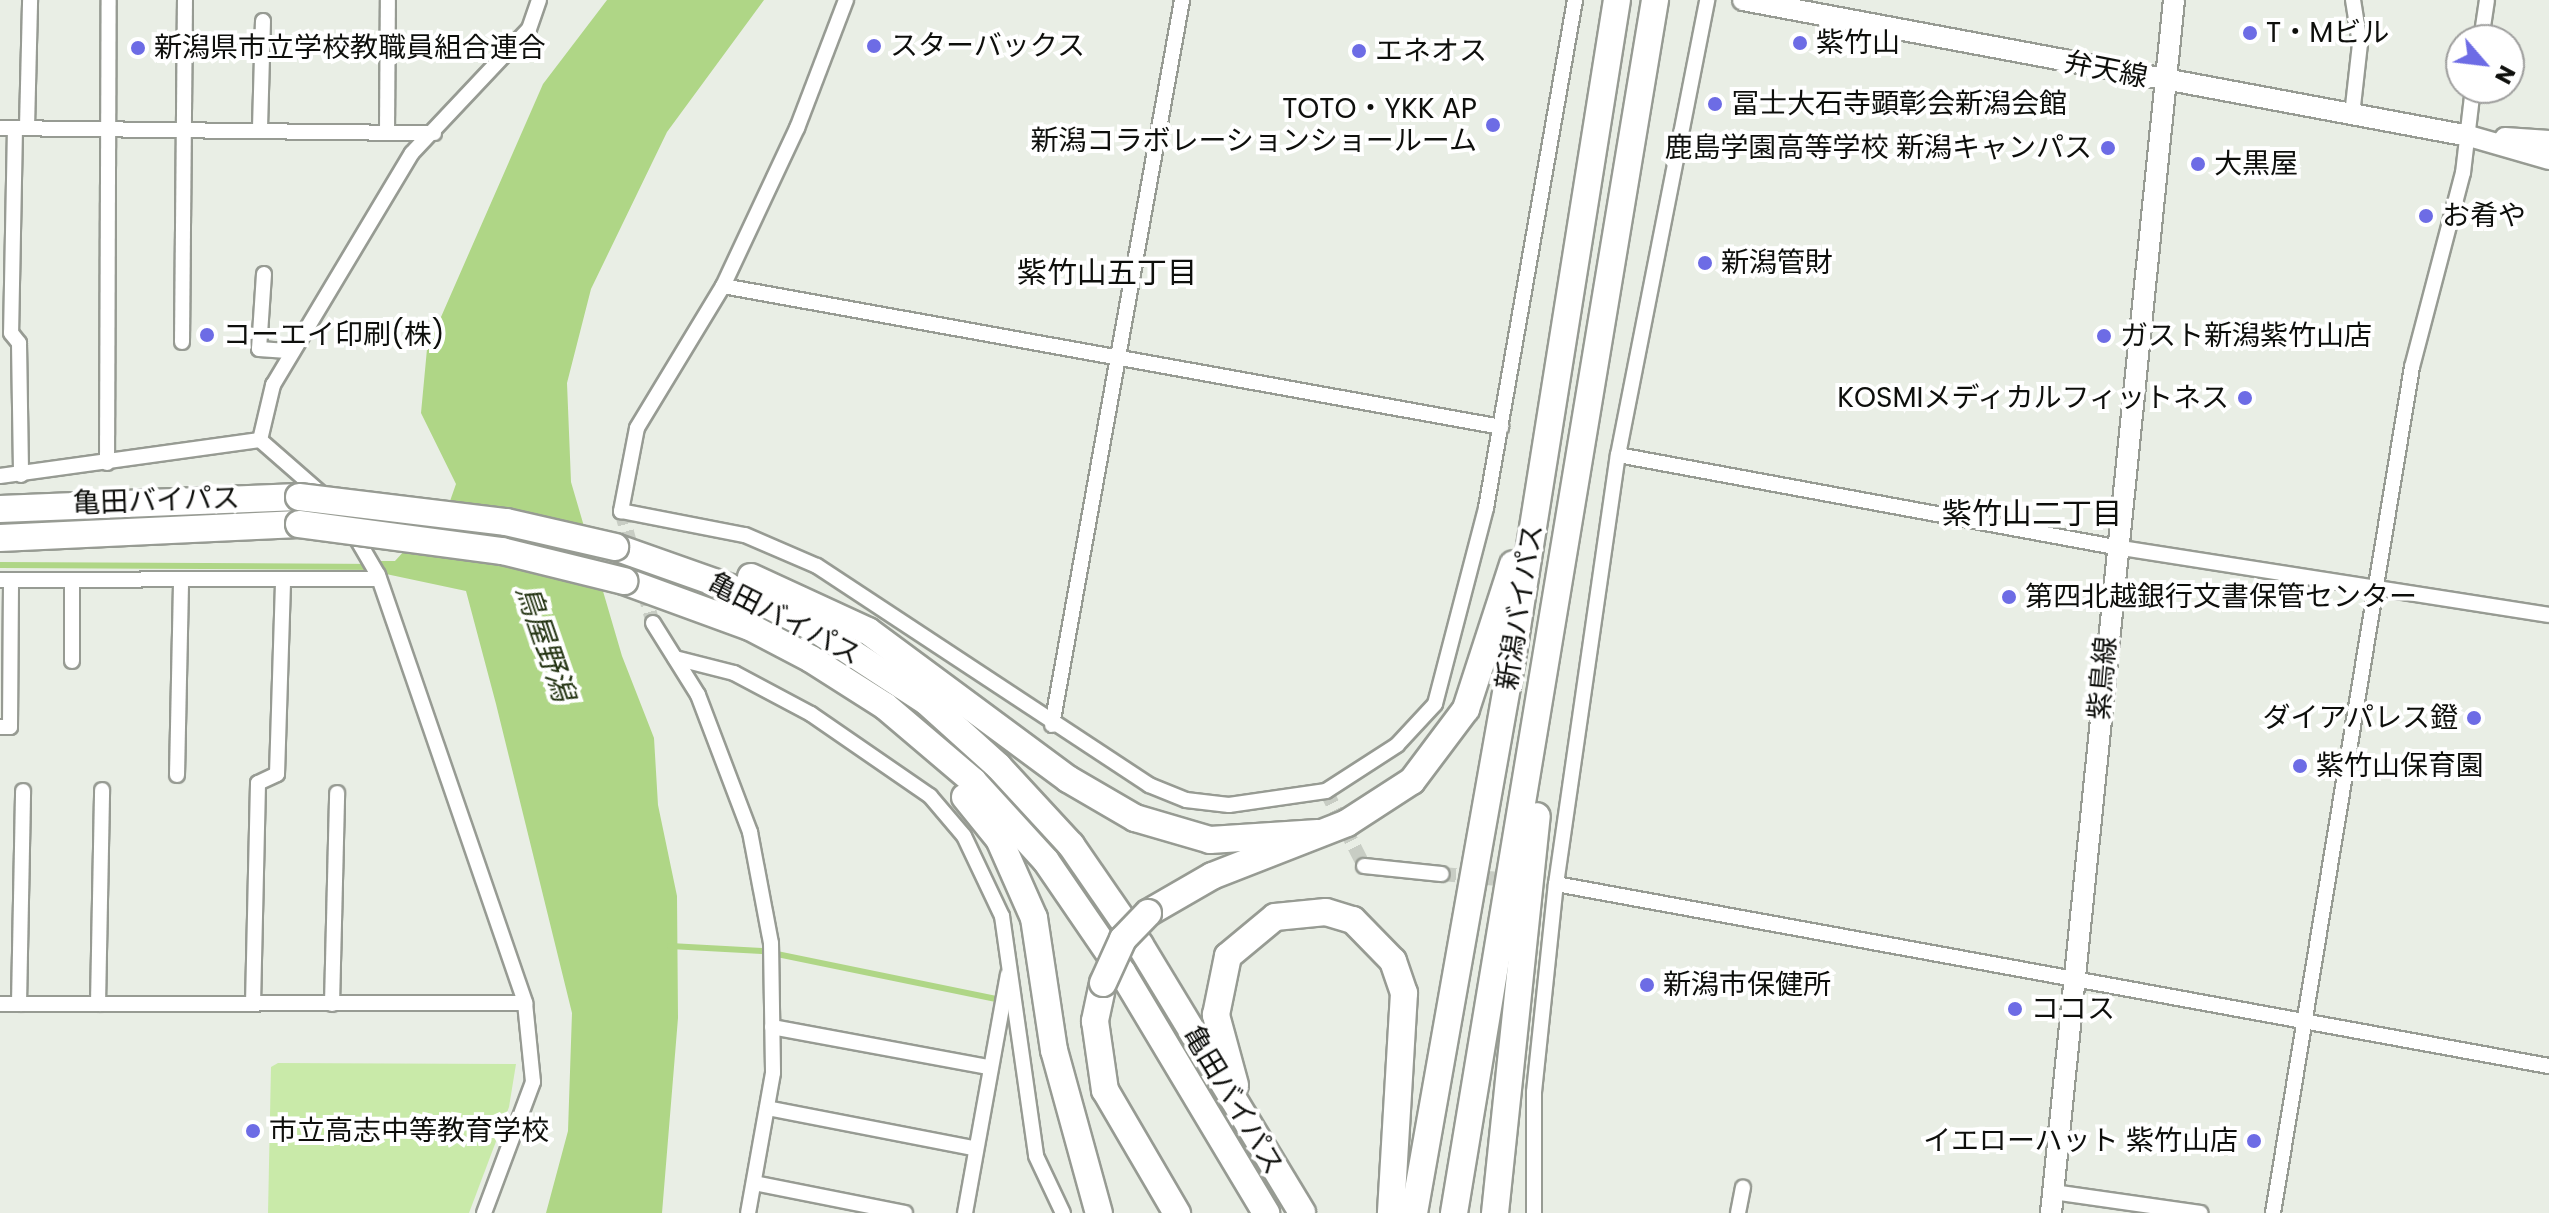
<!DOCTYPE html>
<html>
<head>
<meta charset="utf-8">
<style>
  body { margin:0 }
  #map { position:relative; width:2549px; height:1213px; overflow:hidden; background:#e9eee5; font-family:Poppins,"Noto Sans JP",sans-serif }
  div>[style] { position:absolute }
  .green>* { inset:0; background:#c9eaa9 }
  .water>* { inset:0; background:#afd686 }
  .stream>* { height:6px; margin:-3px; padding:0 3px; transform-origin:3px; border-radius:3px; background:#afd686 }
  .street-tunnel>* { height:14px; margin-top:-7px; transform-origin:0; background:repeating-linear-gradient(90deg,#c8cdc4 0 14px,transparent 0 21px) }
  .roads { filter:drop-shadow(2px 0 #979b93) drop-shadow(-2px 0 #979b93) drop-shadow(0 2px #979b93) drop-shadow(0 -2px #979b93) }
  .street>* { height:14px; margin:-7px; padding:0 7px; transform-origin:7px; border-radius:7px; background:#fff }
  .secondary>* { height:20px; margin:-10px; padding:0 10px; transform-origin:10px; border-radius:10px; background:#fff }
  .highway>* { height:26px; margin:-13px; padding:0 13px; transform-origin:13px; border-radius:13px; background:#fff }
  .bridges { filter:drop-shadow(2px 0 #979b93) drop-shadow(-2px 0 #979b93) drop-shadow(0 2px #979b93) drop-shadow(0 -2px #979b93) }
  .highway-bridge>* { height:26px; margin:-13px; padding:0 13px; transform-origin:13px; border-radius:13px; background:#fff }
  .dots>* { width:22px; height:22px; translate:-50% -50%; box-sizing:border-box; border:4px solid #fff; border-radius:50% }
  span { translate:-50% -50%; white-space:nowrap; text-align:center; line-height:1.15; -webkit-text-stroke:8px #fff; paint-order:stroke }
  .poi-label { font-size:28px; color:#0e0f0c }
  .left { translate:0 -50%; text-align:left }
  .right { translate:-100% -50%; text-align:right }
  .street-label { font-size:28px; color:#0e0f0c }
  .neighbourhood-label { font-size:30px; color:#0e0f0c }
  .water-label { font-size:30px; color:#233312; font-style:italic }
  .north { position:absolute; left:2445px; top:24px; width:80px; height:80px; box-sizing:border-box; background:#fff; border:2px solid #9f9f9e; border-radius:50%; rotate:118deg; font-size:22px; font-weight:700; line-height:32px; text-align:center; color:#0e0f0c }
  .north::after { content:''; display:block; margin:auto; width:28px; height:36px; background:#6d6ce5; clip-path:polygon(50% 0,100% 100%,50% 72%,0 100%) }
</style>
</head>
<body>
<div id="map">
  <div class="green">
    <i style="clip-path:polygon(278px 1063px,516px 1064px,509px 1107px,469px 1213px,268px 1213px,271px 1067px)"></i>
  </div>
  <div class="water">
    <i style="clip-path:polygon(607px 0,764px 0,667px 132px,591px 289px,567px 383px,571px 482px,622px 656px,654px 738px,658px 805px,677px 896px,678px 1018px,662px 1213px,546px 1213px,568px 1131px,572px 1013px,496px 704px,466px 591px,386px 574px,380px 561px,395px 561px,450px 501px,456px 484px,421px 413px,427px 349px,543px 84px)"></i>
  </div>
  <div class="stream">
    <i style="left:0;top:565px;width:383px;rotate:0.3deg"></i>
    <i style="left:670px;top:946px;width:92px;rotate:3.1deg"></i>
    <i style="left:762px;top:951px;width:244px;rotate:11.6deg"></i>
  </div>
  <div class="street-tunnel">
    <i style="left:621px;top:511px;width:116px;rotate:74.1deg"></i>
    <i style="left:1326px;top:791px;width:84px;rotate:63.1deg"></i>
    <i style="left:1442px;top:874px;width:114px;rotate:5deg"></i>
  </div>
  <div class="roads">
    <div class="street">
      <i style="left:846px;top:0;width:137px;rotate:110.9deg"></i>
      <i style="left:797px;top:128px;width:174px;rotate:115.1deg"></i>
      <i style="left:723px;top:286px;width:166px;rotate:121.2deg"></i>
      <i style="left:637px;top:428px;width:85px;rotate:100.9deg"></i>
      <i style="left:621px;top:511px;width:126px;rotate:11deg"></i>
      <i style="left:745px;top:535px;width:78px;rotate:23.3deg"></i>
      <i style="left:817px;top:566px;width:398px;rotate:33.4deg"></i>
      <i style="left:1149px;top:785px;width:40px;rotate:22deg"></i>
      <i style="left:1186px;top:800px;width:43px;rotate:6.6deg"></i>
      <i style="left:1229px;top:805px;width:98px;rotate:-8.2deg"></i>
      <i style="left:1326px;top:791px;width:85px;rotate:-32.9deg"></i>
      <i style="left:1397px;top:745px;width:56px;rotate:-47.2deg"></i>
      <i style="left:1435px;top:704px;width:203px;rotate:-75.4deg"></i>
      <i style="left:1486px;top:508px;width:516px;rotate:-80.06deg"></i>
      <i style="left:2481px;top:40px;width:40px;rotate:-81.5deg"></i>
      <i style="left:2352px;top:115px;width:71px;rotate:-83.6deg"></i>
      <i style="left:2360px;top:44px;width:45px;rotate:-99deg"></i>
      <i style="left:27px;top:127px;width:127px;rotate:-88.6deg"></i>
      <i style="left:0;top:128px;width:434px;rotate:0.7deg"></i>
      <i style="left:15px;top:128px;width:205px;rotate:91.1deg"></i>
      <i style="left:11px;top:333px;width:13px;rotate:51deg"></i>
      <i style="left:19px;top:343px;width:132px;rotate:89.1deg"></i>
      <i style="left:260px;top:128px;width:107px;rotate:-88.4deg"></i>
      <i style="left:387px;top:130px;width:130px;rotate:-89.6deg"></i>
      <i style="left:264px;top:274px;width:75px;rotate:93.8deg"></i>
      <i style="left:259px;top:349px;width:32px;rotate:4deg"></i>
      <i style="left:723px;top:286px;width:791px;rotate:10.27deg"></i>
      <i style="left:182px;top:342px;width:342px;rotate:-89.5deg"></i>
      <i style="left:260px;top:440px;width:106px;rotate:41.2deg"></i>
      <i style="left:340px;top:510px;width:75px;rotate:59.7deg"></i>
      <i style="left:378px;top:575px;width:453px;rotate:71deg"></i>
      <i style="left:525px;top:1003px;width:79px;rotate:84.2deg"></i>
      <i style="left:533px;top:1082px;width:140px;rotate:110.5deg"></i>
      <i style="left:260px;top:440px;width:57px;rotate:-76.7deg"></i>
      <i style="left:273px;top:385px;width:270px;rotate:-59.1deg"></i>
      <i style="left:412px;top:153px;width:170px;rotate:-46.7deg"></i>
      <i style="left:529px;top:29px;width:31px;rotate:-71deg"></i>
      <i style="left:1618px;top:455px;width:505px;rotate:10.49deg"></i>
      <i style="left:2115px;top:547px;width:439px;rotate:8.9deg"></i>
      <i style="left:107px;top:463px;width:463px;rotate:-89.8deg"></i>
      <i style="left:0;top:476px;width:262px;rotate:-7.9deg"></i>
      <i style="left:0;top:580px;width:379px;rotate:-0.2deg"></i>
      <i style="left:653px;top:623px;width:85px;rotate:58deg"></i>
      <i style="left:698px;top:695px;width:147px;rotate:69.2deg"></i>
      <i style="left:750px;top:832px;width:113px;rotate:79.3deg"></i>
      <i style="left:771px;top:943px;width:130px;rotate:89.1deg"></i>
      <i style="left:773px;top:1073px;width:142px;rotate:100.1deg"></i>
      <i style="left:675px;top:658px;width:61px;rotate:14.3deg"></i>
      <i style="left:734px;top:673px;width:87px;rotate:28deg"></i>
      <i style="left:811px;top:714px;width:145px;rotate:34.6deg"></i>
      <i style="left:930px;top:796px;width:52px;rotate:49.6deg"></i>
      <i style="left:964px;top:836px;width:89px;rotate:64.6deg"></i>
      <i style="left:1002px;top:916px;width:242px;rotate:81.9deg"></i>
      <i style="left:1036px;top:1156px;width:63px;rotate:64.7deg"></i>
      <i style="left:72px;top:661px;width:81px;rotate:-90deg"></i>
      <i style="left:1052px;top:725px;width:737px;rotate:-79.83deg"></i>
      <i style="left:0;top:727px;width:10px"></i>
      <i style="left:10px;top:727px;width:147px;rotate:-89.6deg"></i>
      <i style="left:177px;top:775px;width:196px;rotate:-88.8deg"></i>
      <i style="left:1364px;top:866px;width:78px;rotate:5.9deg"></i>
      <i style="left:1556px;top:884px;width:1010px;rotate:10.39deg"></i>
      <i style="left:0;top:1004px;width:525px;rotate:-0.11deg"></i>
      <i style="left:19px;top:1004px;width:213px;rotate:-88.9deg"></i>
      <i style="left:98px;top:1004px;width:214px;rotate:-88.9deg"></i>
      <i style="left:253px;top:1004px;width:221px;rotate:-88.7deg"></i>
      <i style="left:258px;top:783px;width:21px;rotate:-25deg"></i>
      <i style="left:277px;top:774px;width:193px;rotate:-88.2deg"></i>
      <i style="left:332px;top:1004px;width:211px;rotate:-88.6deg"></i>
      <i style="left:772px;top:1027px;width:219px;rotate:10.5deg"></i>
      <i style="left:767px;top:1108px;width:209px;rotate:11deg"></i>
      <i style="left:754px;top:1183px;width:154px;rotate:11.2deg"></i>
      <i style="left:2053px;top:1192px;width:149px;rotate:8.1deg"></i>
      <i style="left:965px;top:1213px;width:242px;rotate:-79.8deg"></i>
      <i style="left:1534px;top:1213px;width:121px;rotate:-90deg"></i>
      <i style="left:1534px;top:1092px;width:209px;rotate:-84deg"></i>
      <i style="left:1556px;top:884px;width:433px;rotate:-81.8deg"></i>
      <i style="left:1618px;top:455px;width:464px;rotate:-78.9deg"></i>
      <i style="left:1738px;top:1213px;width:26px;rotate:-79deg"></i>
      <i style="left:2273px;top:1213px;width:857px;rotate:-80.67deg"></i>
      <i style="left:2412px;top:367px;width:201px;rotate:-75.3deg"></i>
      <i style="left:2463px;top:173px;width:86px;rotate:-83.3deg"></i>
    </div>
    <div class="secondary">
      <i style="left:1743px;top:0;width:739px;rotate:10.61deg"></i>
      <i style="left:2469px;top:136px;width:83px;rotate:16deg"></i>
      <i style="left:2505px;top:138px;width:44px;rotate:3.9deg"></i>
      <i style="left:2051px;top:1213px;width:1219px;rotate:-84.21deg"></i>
    </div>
    <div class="highway">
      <i style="left:0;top:509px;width:299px;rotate:-2.3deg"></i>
      <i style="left:0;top:538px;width:299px;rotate:-2.7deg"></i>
      <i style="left:615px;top:547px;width:135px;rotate:19.5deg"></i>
      <i style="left:742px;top:592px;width:84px;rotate:26.9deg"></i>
      <i style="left:817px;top:630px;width:131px;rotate:33.2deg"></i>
      <i style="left:927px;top:702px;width:96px;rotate:42deg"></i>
      <i style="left:998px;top:766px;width:108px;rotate:47.3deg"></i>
      <i style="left:1071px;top:845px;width:121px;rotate:55.4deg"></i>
      <i style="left:1140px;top:945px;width:313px;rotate:58.8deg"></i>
      <i style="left:751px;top:577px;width:129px;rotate:24.8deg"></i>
      <i style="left:868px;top:631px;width:249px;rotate:36.5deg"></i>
      <i style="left:1068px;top:779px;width:78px;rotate:30.2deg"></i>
      <i style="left:1135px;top:818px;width:78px;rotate:16.3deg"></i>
      <i style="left:1210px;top:840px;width:108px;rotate:-3.7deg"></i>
      <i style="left:624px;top:581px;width:134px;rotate:20.1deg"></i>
      <i style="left:750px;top:627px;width:69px;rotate:27.7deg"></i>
      <i style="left:811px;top:659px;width:88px;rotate:32.4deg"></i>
      <i style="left:885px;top:706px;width:116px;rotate:40.4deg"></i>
      <i style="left:973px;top:781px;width:108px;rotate:47.6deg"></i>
      <i style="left:1046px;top:861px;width:135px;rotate:55.6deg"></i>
      <i style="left:1122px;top:972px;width:281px;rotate:59.1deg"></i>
      <i style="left:965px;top:797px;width:54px;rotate:51deg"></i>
      <i style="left:999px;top:839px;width:86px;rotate:66.1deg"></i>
      <i style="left:1034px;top:918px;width:134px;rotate:81.4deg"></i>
      <i style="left:1054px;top:1050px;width:169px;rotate:74.6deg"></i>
      <i style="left:1148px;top:913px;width:74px;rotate:-30deg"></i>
      <i style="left:1212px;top:876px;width:145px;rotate:-21.4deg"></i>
      <i style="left:1347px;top:823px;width:77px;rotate:-32.9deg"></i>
      <i style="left:1412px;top:781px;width:90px;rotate:-53.1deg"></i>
      <i style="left:1466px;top:709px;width:152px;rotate:-72deg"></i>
      <i style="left:1103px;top:983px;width:39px;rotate:102deg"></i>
      <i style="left:1095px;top:1021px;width:70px;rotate:81.8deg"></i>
      <i style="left:1105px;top:1090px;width:143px;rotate:59.7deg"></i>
      <i style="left:1235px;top:1085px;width:73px;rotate:-105.2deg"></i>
      <i style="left:1216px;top:1015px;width:60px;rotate:-78.5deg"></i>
      <i style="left:1228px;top:956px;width:61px;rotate:-39.7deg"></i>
      <i style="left:1275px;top:917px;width:51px;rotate:-5.6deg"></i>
      <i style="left:1326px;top:912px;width:28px;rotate:17deg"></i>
      <i style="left:1353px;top:920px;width:57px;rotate:45.7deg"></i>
      <i style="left:1393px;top:961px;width:34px;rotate:71deg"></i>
      <i style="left:1404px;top:993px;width:220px;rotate:93.4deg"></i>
      <i style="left:1414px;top:1213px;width:563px;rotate:-79.97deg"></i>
      <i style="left:1512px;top:659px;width:667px;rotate:-80.95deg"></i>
      <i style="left:1454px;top:1213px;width:1230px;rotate:-80.59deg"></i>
      <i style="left:1495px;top:1213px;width:399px;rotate:-84deg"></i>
    </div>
  </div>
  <div class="bridges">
    <div class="highway-bridge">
      <i style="left:299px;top:497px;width:209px;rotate:6.9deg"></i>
      <i style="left:506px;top:522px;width:112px;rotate:12.9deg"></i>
      <i style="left:299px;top:524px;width:205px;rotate:7.6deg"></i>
      <i style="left:502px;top:551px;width:126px;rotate:13.8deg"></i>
      <i style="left:1103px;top:983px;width:48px;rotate:-65.6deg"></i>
      <i style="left:1123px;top:939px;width:36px;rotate:-46deg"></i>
    </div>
  </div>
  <div class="dots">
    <i style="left:2250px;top:33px;background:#6d6ce5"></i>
    <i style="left:1800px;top:43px;background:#6d6ce5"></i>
    <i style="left:874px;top:46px;background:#6d6ce5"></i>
    <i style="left:138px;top:48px;background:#6d6ce5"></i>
    <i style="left:1359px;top:51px;background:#6d6ce5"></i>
    <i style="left:1715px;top:104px;background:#6d6ce5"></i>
    <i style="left:1493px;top:125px;background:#6d6ce5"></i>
    <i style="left:2108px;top:148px;background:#6d6ce5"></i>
    <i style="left:2198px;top:164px;background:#6d6ce5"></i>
    <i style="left:2426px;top:216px;background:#6d6ce5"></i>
    <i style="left:1705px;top:263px;background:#6d6ce5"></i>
    <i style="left:207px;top:335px;background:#6d6ce5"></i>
    <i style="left:2104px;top:336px;background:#6d6ce5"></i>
    <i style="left:2245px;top:398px;background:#6d6ce5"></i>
    <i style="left:2009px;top:597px;background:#6d6ce5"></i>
    <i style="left:2474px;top:718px;background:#6d6ce5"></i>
    <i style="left:2300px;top:766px;background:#6d6ce5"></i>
    <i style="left:1647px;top:985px;background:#6d6ce5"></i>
    <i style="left:2015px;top:1009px;background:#6d6ce5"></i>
    <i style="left:253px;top:1131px;background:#6d6ce5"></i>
    <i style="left:2254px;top:1141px;background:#6d6ce5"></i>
  </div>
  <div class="poi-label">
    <span class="left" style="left:2266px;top:33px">T・Mビル</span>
    <span class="left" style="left:1816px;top:43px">紫竹山</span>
    <span class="left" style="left:890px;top:46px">スターバックス</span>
    <span class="left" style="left:154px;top:48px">新潟県市立学校教職員組合連合</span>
    <span class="left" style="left:1375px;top:51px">エネオス</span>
    <span class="left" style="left:1731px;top:104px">冨士大石寺顕彰会新潟会館</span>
    <span class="right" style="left:1477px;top:125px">TOTO・YKK AP<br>新潟コラボレーションショールーム</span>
    <span class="right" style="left:2092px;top:148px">鹿島学園高等学校 新潟キャンパス</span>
    <span class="left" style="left:2214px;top:164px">大黒屋</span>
    <span class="left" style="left:2442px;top:216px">お肴や</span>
    <span class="left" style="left:1721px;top:263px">新潟管財</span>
    <span class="left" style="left:223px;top:335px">コーエイ印刷(株)</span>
    <span class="left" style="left:2120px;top:336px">ガスト新潟紫竹山店</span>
    <span class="right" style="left:2229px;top:398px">KOSMIメディカルフィットネス</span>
    <span class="left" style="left:2025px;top:597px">第四北越銀行文書保管センター</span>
    <span class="right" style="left:2458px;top:718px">ダイアパレス鐙</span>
    <span class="left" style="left:2316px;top:766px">紫竹山保育園</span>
    <span class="left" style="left:1663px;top:985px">新潟市保健所</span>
    <span class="left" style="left:2031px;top:1009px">ココス</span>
    <span class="left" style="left:269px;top:1131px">市立高志中等教育学校</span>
    <span class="right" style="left:2238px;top:1141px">イエローハット 紫竹山店</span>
  </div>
  <div class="street-label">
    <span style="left:2106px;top:70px;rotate:11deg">弁天線</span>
    <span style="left:156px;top:501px;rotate:-2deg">亀田バイパス</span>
    <span style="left:1520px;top:607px;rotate:-81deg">新潟バイパス</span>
    <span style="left:784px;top:619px;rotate:27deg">亀田バイパス</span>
    <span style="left:2103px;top:678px;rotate:-85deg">紫鳥線</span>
    <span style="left:1233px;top:1100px;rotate:59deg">亀田バイパス</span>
  </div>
  <div class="neighbourhood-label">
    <span style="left:1107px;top:273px">紫竹山五丁目</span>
    <span style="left:2032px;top:514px">紫竹山二丁目</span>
  </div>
  <div class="water-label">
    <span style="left:545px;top:643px;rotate:71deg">鳥屋野潟</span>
  </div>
  <div class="north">N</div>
</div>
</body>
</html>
